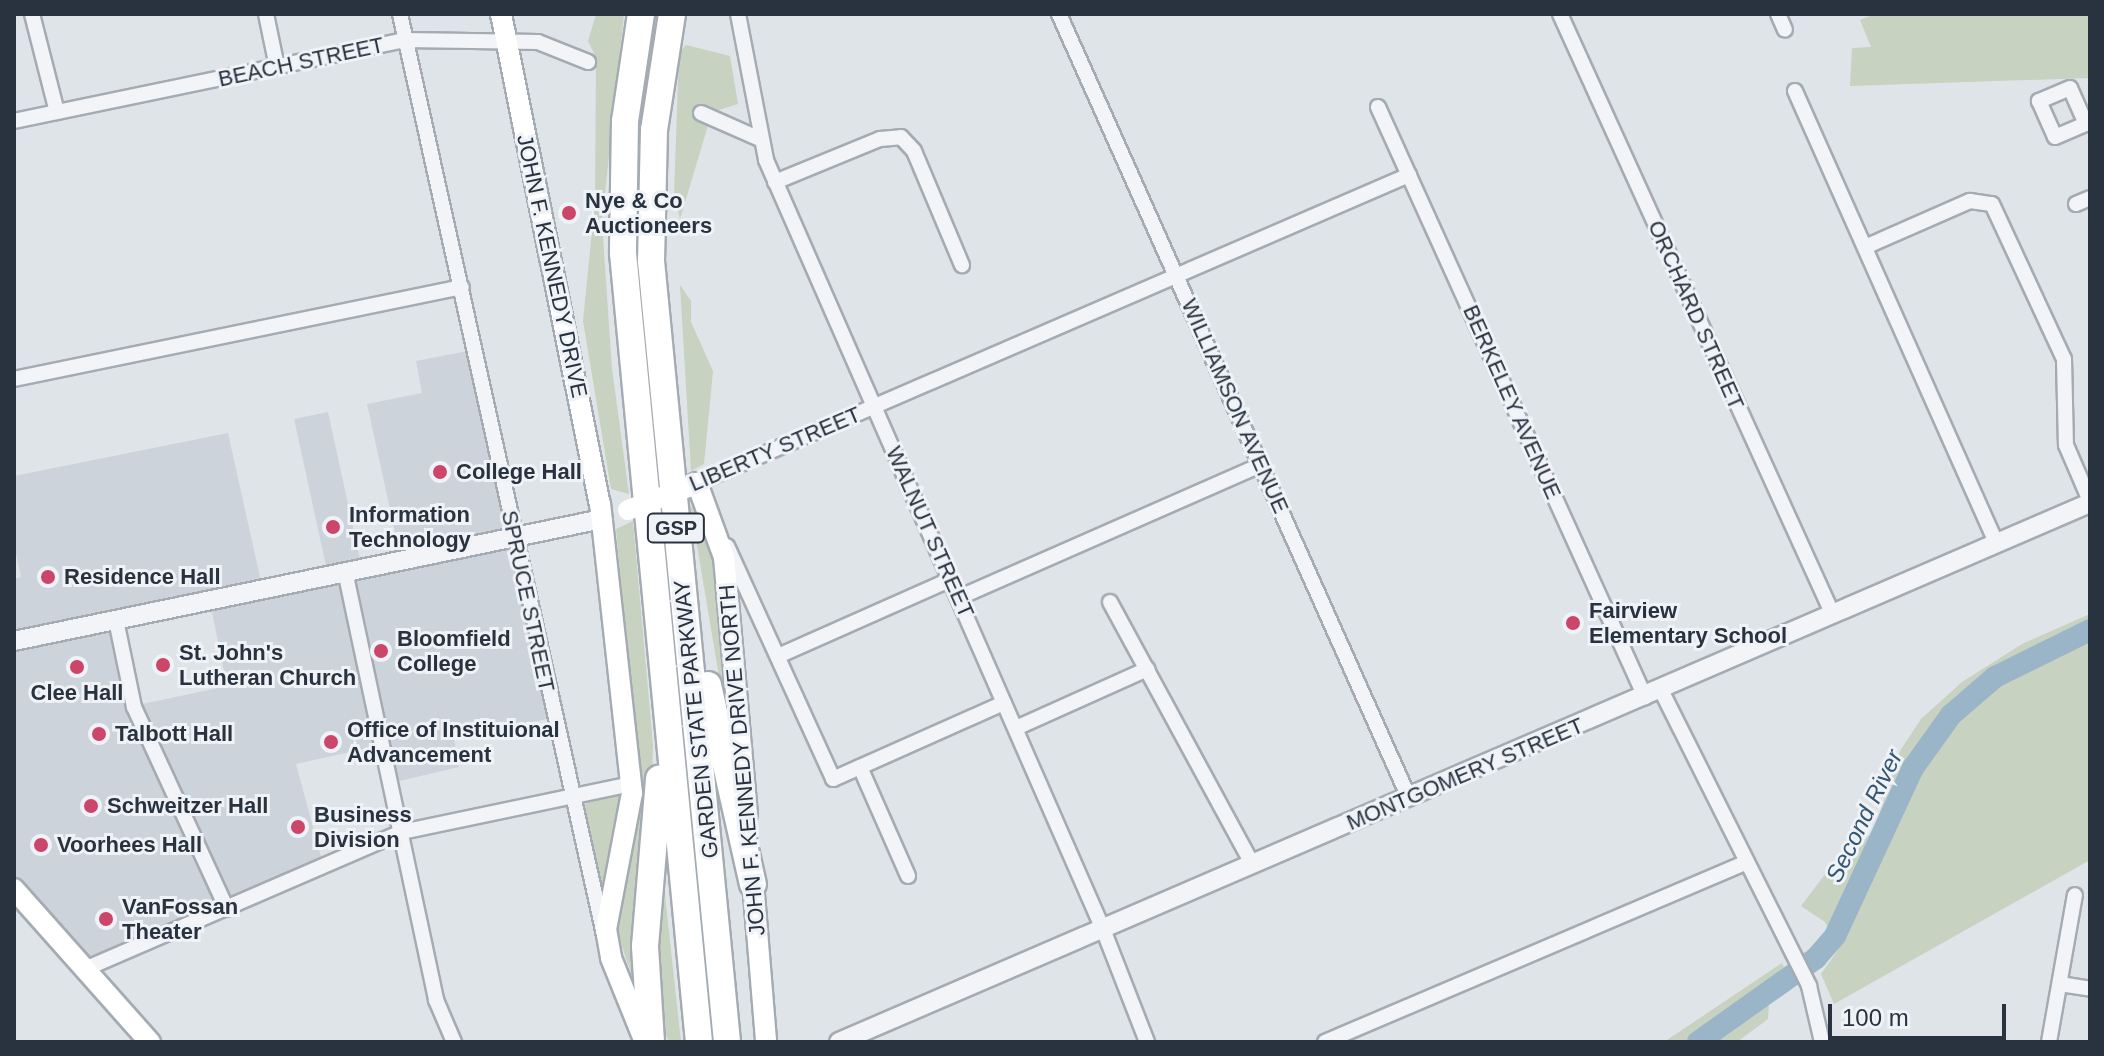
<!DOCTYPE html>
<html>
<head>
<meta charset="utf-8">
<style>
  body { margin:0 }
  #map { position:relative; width:2104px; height:1056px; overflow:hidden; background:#dfe4e8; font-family:Helvetica,sans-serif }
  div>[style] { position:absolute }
  .built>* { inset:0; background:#cdd3da }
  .green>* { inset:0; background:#c7d2c0 }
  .river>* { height:22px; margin:-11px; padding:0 11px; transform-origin:11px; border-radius:11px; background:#9bb5c8 }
  .roads { filter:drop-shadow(2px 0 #a4abb2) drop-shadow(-2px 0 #a4abb2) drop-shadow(0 2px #a4abb2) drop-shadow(0 -2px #a4abb2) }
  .minor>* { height:14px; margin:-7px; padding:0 7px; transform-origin:7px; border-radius:7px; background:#f2f4f7 }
  .tertiary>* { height:18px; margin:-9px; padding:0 9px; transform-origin:9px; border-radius:9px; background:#f2f4f7 }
  .secondary>* { height:20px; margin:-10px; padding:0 10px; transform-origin:10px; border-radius:10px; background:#fff }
  .motorway>* { height:26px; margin:-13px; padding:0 13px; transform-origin:13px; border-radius:13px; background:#fff }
  .secondary-bridge>* { height:20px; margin:-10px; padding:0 10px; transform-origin:10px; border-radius:10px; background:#fff }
  .dots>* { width:22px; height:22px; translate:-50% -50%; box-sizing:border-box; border:4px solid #eff2f6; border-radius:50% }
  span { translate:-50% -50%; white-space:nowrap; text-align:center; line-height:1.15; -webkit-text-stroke:6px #eff2f6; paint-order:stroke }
  .shield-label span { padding:2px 6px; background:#eff2f6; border:2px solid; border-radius:6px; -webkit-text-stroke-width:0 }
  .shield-label { font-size:20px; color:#28333f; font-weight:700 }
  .street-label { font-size:22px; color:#28333f }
  .poi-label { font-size:22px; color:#28333f; font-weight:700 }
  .left { translate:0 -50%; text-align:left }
  .water-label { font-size:24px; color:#335672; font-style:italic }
  .frame { position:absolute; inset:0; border:16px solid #28333f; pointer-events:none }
  .scale { position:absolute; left:1828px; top:1004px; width:178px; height:36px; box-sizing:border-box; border:4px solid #28333f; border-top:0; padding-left:10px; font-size:24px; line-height:28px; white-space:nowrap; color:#28333f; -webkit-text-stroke:6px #eff2f6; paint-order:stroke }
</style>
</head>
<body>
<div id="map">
  <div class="built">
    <i style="clip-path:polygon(478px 349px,556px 717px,454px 739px,459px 767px,391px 783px,382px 745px,296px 764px,323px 864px,86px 966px,14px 901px,14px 579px,21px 577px,14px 544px,14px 476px,228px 433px,262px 586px,117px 617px,138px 705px,227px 686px,210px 602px,328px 575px,294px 419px,328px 412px,362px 568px,401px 559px,367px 404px,422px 393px,416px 361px)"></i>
  </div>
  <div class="green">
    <i style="clip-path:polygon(596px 14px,624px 14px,602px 222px,612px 369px,629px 494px,611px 489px,583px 321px,595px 201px,596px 57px,588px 41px)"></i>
    <i style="clip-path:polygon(1875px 14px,2090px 14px,2090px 78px,1850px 86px,1852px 48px,1871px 47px,1860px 20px)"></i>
    <i style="clip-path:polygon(686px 45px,730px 56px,738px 104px,712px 112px,680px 219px,674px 195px,679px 53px)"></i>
    <i style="clip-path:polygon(680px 285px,691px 301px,691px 322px,713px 371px,704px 464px,691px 471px)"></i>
    <i style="clip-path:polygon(690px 504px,712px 546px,733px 759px)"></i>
    <i style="clip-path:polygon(633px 521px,653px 745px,644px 1010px,618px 935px,624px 878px,642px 807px,616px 529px)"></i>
    <i style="clip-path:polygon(2090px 614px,2090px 860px,1834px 1004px,1821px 974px,1840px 947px,1825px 922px,1801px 906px,1829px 869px,1873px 832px,1900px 751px,1921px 719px,1962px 682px,2022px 644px)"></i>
    <i style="clip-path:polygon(619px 796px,625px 802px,600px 889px,582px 808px,588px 802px)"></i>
    <i style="clip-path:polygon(663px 877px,681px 1042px,669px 1042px,663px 1028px,652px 964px)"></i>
    <i style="clip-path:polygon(1782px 963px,1793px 988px,1769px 1004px,1768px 1019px,1737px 1042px,1664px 1042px)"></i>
  </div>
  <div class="river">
    <i style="left:1698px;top:1042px;width:145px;rotate:-35.4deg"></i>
    <i style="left:1816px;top:958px;width:29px;rotate:-49deg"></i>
    <i style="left:1835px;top:936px;width:185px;rotate:-65.1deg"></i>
    <i style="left:1913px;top:768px;width:65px;rotate:-54.4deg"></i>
    <i style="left:1951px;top:715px;width:58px;rotate:-40.8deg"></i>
    <i style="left:1995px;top:677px;width:106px;rotate:-26.3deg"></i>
  </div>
  <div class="roads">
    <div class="minor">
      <i style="left:32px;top:14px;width:101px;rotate:75.7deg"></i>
      <i style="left:266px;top:14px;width:54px;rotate:78.3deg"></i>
      <i style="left:400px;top:14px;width:943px;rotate:77.51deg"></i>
      <i style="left:738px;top:14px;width:149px;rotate:79.1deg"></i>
      <i style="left:766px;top:160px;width:840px;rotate:66.34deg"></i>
      <i style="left:1103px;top:929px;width:121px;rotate:68.7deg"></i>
      <i style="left:1059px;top:14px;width:859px;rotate:65.94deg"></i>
      <i style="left:1560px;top:14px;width:660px;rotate:65.57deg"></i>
      <i style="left:1778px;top:14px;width:17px;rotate:66deg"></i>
      <i style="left:1795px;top:91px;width:496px;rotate:66deg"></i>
      <i style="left:1378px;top:107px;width:648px;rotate:65.65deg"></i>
      <i style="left:701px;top:113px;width:64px;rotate:23.8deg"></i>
      <i style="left:14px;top:121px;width:400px;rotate:-11.7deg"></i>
      <i style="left:406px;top:40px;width:132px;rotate:0.9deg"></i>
      <i style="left:538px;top:42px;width:54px;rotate:21.8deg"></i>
      <i style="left:2086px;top:124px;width:39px;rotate:-114deg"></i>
      <i style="left:2070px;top:88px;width:34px;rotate:157deg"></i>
      <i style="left:2039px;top:101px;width:39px;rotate:66deg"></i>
      <i style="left:2055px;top:137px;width:38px;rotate:-23deg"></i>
      <i style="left:775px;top:182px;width:113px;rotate:-22.3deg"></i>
      <i style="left:880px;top:139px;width:21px;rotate:-5deg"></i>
      <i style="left:901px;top:137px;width:19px;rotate:47deg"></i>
      <i style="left:914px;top:151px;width:124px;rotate:67.2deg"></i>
      <i style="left:2076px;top:204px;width:15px;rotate:-23deg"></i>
      <i style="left:1865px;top:247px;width:115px;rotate:-23.7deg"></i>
      <i style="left:1970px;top:201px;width:22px;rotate:8deg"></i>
      <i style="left:1992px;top:204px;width:171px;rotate:65.1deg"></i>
      <i style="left:2064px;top:359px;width:86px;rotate:88.7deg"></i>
      <i style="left:2066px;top:445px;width:61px;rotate:66.8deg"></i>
      <i style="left:14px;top:379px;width:457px;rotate:-11.6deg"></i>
      <i style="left:697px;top:483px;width:776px;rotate:-23.39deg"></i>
      <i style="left:727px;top:546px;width:256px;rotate:65.5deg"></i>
      <i style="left:833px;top:779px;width:187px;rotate:-24deg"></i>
      <i style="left:345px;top:571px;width:439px;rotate:78deg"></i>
      <i style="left:436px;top:1000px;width:46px;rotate:66.8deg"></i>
      <i style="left:960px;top:597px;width:329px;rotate:-23.7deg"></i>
      <i style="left:1110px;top:602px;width:299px;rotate:61.5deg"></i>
      <i style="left:116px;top:620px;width:89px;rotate:78.3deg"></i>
      <i style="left:134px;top:707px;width:222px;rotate:65.3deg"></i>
      <i style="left:778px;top:656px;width:190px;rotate:-23.9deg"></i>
      <i style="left:1661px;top:690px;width:331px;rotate:63.4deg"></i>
      <i style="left:1809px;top:986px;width:57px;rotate:76.9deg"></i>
      <i style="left:1016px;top:728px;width:144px;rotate:-24.2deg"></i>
      <i style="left:860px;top:767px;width:119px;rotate:66.2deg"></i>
      <i style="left:85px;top:969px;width:345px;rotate:-23.4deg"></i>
      <i style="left:402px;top:832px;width:234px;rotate:-11.8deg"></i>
      <i style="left:2060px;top:984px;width:30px;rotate:9deg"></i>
      <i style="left:1325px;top:1042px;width:457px;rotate:-23.1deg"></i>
      <i style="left:2049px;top:1042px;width:149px;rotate:-80deg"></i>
    </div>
    <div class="tertiary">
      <i style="left:14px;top:641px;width:601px;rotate:-11.72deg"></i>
      <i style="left:839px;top:1042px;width:1362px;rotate:-23.31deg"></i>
    </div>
    <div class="secondary">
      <i style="left:501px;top:14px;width:499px;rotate:78.6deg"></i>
      <i style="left:600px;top:503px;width:292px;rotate:83.7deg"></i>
      <i style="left:632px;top:793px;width:138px;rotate:100.8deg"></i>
      <i style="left:606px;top:929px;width:29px;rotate:80deg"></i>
      <i style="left:611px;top:958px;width:91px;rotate:68deg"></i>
      <i style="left:691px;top:486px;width:7px;rotate:-27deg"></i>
      <i style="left:697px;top:483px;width:79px;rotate:70deg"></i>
      <i style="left:724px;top:557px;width:258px;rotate:84.9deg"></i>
      <i style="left:752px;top:870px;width:173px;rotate:85.3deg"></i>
      <i style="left:14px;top:889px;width:205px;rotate:48.4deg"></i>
    </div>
    <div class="motorway">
      <i style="left:641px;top:14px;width:108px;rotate:98.5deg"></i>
      <i style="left:625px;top:121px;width:132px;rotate:90.9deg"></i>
      <i style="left:623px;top:253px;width:793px;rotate:84.5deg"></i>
      <i style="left:672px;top:14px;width:117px;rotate:98.8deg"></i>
      <i style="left:654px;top:130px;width:131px;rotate:91.3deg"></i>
      <i style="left:651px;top:261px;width:785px;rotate:84.44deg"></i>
      <i style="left:708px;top:685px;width:204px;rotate:77.3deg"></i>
      <i style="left:651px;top:1042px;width:96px;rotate:-93.6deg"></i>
      <i style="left:645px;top:946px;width:168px;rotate:-85.2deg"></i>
    </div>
  </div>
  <div class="secondary-bridge">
    <i style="left:628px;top:510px;width:67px;rotate:-20.9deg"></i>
  </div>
  <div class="dots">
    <i style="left:569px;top:213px;background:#cb4668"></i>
    <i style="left:440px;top:472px;background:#cb4668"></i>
    <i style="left:333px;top:527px;background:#cb4668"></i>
    <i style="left:48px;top:577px;background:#cb4668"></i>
    <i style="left:1573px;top:623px;background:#cb4668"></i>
    <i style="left:381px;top:651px;background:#cb4668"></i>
    <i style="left:163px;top:665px;background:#cb4668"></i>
    <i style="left:77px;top:667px;background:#cb4668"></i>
    <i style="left:99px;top:734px;background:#cb4668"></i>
    <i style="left:331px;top:742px;background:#cb4668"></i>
    <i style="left:91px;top:806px;background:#cb4668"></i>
    <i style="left:298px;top:827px;background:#cb4668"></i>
    <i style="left:41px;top:845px;background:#cb4668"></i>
    <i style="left:106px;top:919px;background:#cb4668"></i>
  </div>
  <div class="shield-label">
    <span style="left:676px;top:528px">GSP</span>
  </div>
  <div class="street-label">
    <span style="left:301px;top:62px;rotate:-12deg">BEACH STREET</span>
    <span style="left:552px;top:266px;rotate:78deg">JOHN F. KENNEDY DRIVE</span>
    <span style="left:1696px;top:315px;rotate:66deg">ORCHARD STREET</span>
    <span style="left:1512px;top:402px;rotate:66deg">BERKELEY AVENUE</span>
    <span style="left:1235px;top:406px;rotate:66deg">WILLIAMSON AVENUE</span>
    <span style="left:775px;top:449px;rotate:-23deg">LIBERTY STREET</span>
    <span style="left:930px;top:532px;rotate:66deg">WALNUT STREET</span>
    <span style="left:528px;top:601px;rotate:78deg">SPRUCE STREET</span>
    <span style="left:696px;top:719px;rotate:-96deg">GARDEN STATE PARKWAY</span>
    <span style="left:742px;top:760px;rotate:-95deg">JOHN F. KENNEDY DRIVE NORTH</span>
    <span style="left:1465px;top:774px;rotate:-23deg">MONTGOMERY STREET</span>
  </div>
  <div class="poi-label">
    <span class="left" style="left:585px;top:213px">Nye &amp; Co<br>Auctioneers</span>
    <span class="left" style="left:456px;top:472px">College Hall</span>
    <span class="left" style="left:349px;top:527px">Information<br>Technology</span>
    <span class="left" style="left:64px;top:577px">Residence Hall</span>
    <span class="left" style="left:1589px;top:623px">Fairview<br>Elementary School</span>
    <span class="left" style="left:397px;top:651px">Bloomfield<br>College</span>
    <span class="left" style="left:179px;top:665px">St. John's<br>Lutheran Church</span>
    <span style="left:77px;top:693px">Clee Hall</span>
    <span class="left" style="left:347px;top:742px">Office of Instituional<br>Advancement</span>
    <span class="left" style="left:115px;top:734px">Talbott Hall</span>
    <span class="left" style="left:107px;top:806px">Schweitzer Hall</span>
    <span class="left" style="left:314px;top:827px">Business<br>Division</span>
    <span class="left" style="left:57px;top:845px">Voorhees Hall</span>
    <span class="left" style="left:122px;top:919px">VanFossan<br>Theater</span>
  </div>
  <div class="water-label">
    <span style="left:1864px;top:816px;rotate:-64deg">Second River</span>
  </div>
  <div class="frame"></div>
  <div class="scale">100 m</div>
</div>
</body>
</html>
